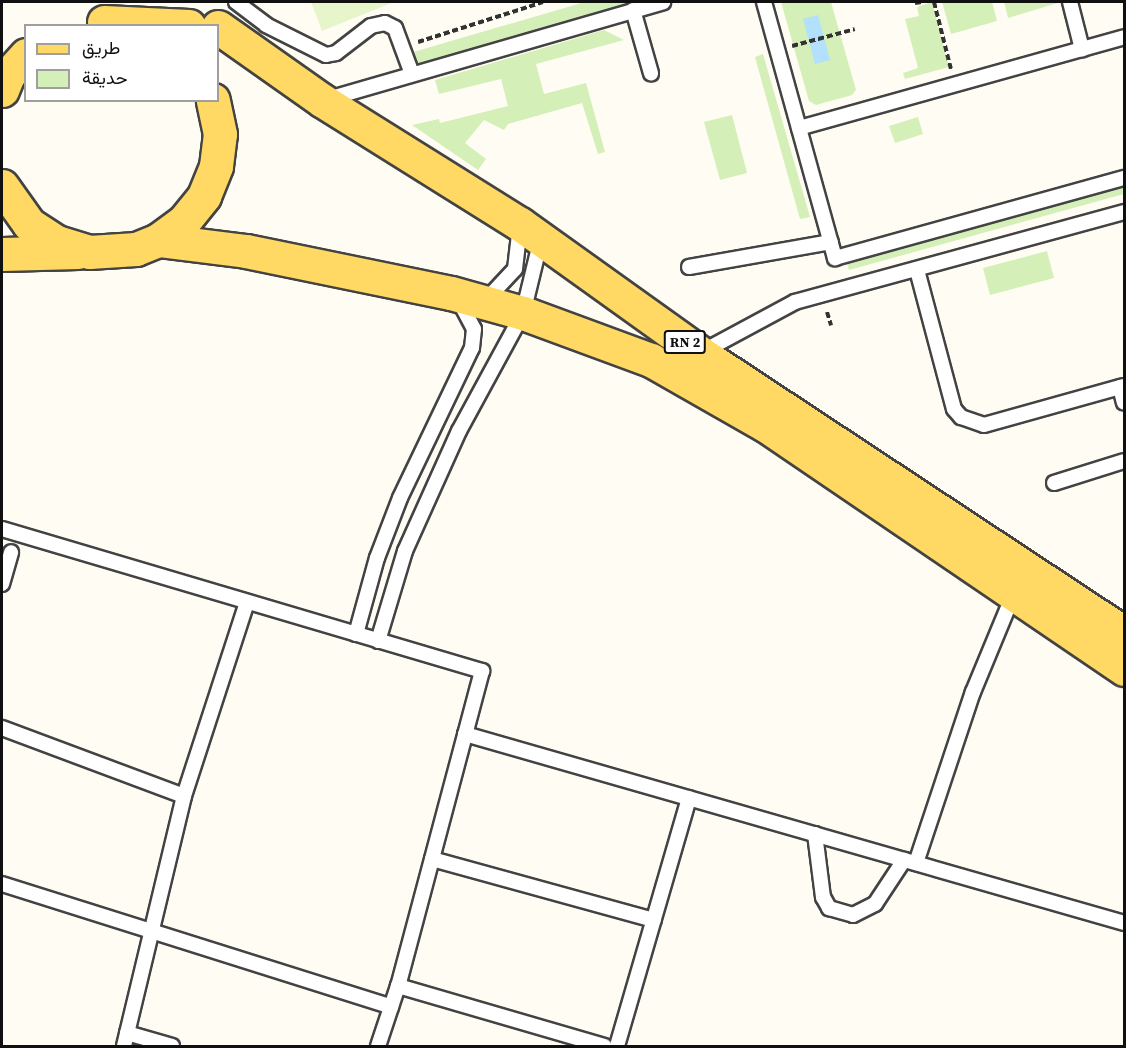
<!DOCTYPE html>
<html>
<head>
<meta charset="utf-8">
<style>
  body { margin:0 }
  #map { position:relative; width:1126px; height:1048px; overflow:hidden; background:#fffdf3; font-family:"Source Serif 4",Vazirmatn,serif }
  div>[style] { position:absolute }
  .green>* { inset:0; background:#d4efb7 }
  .pitch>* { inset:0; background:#e6f5ca }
  .water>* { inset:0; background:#b2e0fd }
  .path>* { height:4px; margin-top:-2px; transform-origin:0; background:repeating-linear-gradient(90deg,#323232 0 6px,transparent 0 9px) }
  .roads { filter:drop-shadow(2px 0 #434343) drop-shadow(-2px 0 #434343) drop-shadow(0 2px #434343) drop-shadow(0 -2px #434343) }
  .service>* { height:14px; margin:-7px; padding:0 7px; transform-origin:7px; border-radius:7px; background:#fff }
  .primary>* { height:33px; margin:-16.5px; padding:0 16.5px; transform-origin:16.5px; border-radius:16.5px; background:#ffd963 }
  span { translate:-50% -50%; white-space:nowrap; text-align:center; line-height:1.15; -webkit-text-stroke:6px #fff; paint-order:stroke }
  .shield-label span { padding:2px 4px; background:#fff; border:2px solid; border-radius:4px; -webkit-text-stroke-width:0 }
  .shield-label { font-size:14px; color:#101010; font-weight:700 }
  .frame { position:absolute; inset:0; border:3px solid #101010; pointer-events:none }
  .legend { position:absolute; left:24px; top:24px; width:195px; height:78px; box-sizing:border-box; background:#fff; border:2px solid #9f9f9f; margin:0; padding:8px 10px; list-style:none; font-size:18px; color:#101010 }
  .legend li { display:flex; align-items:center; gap:12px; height:30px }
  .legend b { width:30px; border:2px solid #9f9f9f }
</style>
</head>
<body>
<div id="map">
  <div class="green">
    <i style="clip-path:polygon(585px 2px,633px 2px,414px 65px,410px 53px)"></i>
    <i style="clip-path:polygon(781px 2px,831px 2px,856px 90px,852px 95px,816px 105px,809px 101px)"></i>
    <i style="clip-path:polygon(932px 2px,949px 67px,905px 79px,903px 73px,918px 68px,905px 19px,919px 16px,917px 7px)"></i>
    <i style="clip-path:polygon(942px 2px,992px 2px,997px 21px,951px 34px)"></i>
    <i style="clip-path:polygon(1004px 2px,1058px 2px,1058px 3px,1008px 18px)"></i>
    <i style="clip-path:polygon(604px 30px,624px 40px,536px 64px,544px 94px,586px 83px,605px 152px,598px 154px,582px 103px,508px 124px,504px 130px,484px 120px,465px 143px,486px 159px,478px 170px,412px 125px,439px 119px,440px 123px,508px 106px,501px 79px,439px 94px,435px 80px)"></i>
    <i style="clip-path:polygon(763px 54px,810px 217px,800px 219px,755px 57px)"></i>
    <i style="clip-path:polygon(732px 115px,747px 173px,720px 180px,704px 122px)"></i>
    <i style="clip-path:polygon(918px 117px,923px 134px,895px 143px,889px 126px)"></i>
    <i style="clip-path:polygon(1124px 185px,1124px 194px,849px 270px,847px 263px)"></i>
    <i style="clip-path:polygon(1047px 251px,1054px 278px,990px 295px,983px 268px)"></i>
  </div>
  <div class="pitch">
    <i style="clip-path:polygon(311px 2px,394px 2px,322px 31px)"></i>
  </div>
  <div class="water">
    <i style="clip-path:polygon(818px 15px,830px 60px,815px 64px,803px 19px)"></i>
  </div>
  <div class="path">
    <i style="left:934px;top:2px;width:69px;rotate:75.8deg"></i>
    <i style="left:915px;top:3px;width:7px;rotate:-8deg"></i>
    <i style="left:418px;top:42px;width:131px;rotate:-17.7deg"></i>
    <i style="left:792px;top:46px;width:65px;rotate:-15.1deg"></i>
    <i style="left:827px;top:312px;width:14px;rotate:73deg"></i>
  </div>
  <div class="roads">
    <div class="service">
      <i style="left:236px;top:2px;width:38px;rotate:37deg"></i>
      <i style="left:266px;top:25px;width:67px;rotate:26.6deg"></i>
      <i style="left:326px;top:55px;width:10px;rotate:-11deg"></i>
      <i style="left:336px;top:53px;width:44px;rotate:-37.6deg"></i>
      <i style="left:371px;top:26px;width:14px;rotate:-12deg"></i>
      <i style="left:385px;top:23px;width:11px;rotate:27deg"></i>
      <i style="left:395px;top:28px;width:49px;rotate:69.7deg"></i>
      <i style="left:764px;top:2px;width:266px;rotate:74.5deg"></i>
      <i style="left:835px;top:258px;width:300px;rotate:-15.5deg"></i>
      <i style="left:1070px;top:2px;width:49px;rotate:75.7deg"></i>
      <i style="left:633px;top:10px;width:66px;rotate:74.1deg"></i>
      <i style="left:328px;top:99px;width:349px;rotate:-16.1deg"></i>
      <i style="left:799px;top:128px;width:337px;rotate:-15.6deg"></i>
      <i style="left:689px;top:267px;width:144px;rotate:-10deg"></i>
      <i style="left:917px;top:270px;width:144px;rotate:75.1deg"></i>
      <i style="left:954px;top:409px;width:11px;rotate:49deg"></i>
      <i style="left:961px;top:417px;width:24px;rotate:19deg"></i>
      <i style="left:984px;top:425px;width:145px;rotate:-15.6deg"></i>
      <i style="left:486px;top:300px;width:42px;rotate:-46.9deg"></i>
      <i style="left:515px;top:269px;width:43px;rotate:-83.4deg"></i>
      <i style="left:702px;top:352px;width:106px;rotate:-28.3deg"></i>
      <i style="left:795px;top:302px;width:341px;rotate:-15.3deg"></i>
      <i style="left:1120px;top:387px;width:16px;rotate:76deg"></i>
      <i style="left:1054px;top:483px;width:73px;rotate:-17.4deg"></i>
      <i style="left:2px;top:529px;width:501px;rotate:16.48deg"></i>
      <i style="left:482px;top:671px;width:326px;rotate:104.9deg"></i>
      <i style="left:398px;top:986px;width:63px;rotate:108.4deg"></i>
      <i style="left:2px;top:584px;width:33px;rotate:-74deg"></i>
      <i style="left:356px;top:634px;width:79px;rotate:-74.6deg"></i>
      <i style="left:377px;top:558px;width:64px;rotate:-69deg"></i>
      <i style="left:400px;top:498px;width:166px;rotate:-64.4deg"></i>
      <i style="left:472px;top:348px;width:19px;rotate:-84deg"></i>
      <i style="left:474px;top:329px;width:32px;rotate:-118deg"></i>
      <i style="left:378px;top:641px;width:94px;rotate:-73.3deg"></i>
      <i style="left:405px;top:551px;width:132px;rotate:-65.8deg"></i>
      <i style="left:459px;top:431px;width:134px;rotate:-61.5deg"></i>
      <i style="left:523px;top:313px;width:76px;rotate:-76.3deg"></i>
      <i style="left:2px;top:728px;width:194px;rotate:20.5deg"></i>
      <i style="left:184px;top:796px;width:257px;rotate:103.5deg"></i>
      <i style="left:465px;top:734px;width:686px;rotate:16deg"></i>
      <i style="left:184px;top:796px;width:204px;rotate:-72deg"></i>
      <i style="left:815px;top:834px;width:64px;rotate:82.8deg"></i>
      <i style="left:823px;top:897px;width:13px;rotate:61deg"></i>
      <i style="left:829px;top:908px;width:25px;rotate:16deg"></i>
      <i style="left:853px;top:915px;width:25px;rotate:-27deg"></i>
      <i style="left:875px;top:904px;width:53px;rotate:-56.6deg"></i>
      <i style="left:432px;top:859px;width:230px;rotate:15.4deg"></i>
      <i style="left:916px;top:863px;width:180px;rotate:-71.6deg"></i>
      <i style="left:973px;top:692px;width:107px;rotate:-67.5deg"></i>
      <i style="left:2px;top:884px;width:408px;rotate:17.5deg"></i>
      <i style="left:398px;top:986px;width:215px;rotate:16.2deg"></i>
      <i style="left:127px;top:1033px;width:47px;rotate:16.1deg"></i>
      <i style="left:617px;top:1046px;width:258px;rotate:-73.8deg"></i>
    </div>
    <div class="primary">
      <i style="left:104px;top:22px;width:85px;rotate:2.7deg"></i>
      <i style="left:218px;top:27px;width:128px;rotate:35.2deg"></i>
      <i style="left:323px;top:101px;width:232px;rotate:32deg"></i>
      <i style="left:520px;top:224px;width:221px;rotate:35.6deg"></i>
      <i style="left:700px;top:353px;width:508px;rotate:33.44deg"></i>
      <i style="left:2px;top:90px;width:16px;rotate:-68deg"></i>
      <i style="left:8px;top:75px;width:27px;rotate:-48deg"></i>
      <i style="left:2px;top:186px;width:47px;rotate:54.6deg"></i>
      <i style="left:29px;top:224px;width:33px;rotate:33deg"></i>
      <i style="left:57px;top:242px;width:34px;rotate:17deg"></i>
      <i style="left:89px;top:252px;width:47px;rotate:-3.7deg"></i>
      <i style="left:136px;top:249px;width:24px;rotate:-22deg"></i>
      <i style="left:158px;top:240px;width:32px;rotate:-36deg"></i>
      <i style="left:184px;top:221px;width:32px;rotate:-51deg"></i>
      <i style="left:204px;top:196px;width:32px;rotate:-68deg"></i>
      <i style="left:216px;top:166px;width:32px;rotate:-83deg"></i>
      <i style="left:220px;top:134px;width:35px;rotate:-102deg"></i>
      <i style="left:158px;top:240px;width:89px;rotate:7.1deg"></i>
      <i style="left:246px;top:251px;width:209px;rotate:11.6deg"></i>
      <i style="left:451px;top:293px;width:75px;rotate:15.5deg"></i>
      <i style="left:523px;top:313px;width:136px;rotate:20.2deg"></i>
      <i style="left:651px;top:360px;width:131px;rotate:29.7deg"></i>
      <i style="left:765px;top:425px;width:434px;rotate:34.2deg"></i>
      <i style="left:2px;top:254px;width:76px;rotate:-1.5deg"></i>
    </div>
  </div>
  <div class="shield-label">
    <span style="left:685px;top:342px">RN 2</span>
  </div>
  <div class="frame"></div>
  <ul class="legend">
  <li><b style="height:8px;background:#ffd963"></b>طريق</li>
  <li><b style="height:16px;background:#d4efb7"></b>حديقة</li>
  </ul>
</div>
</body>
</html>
